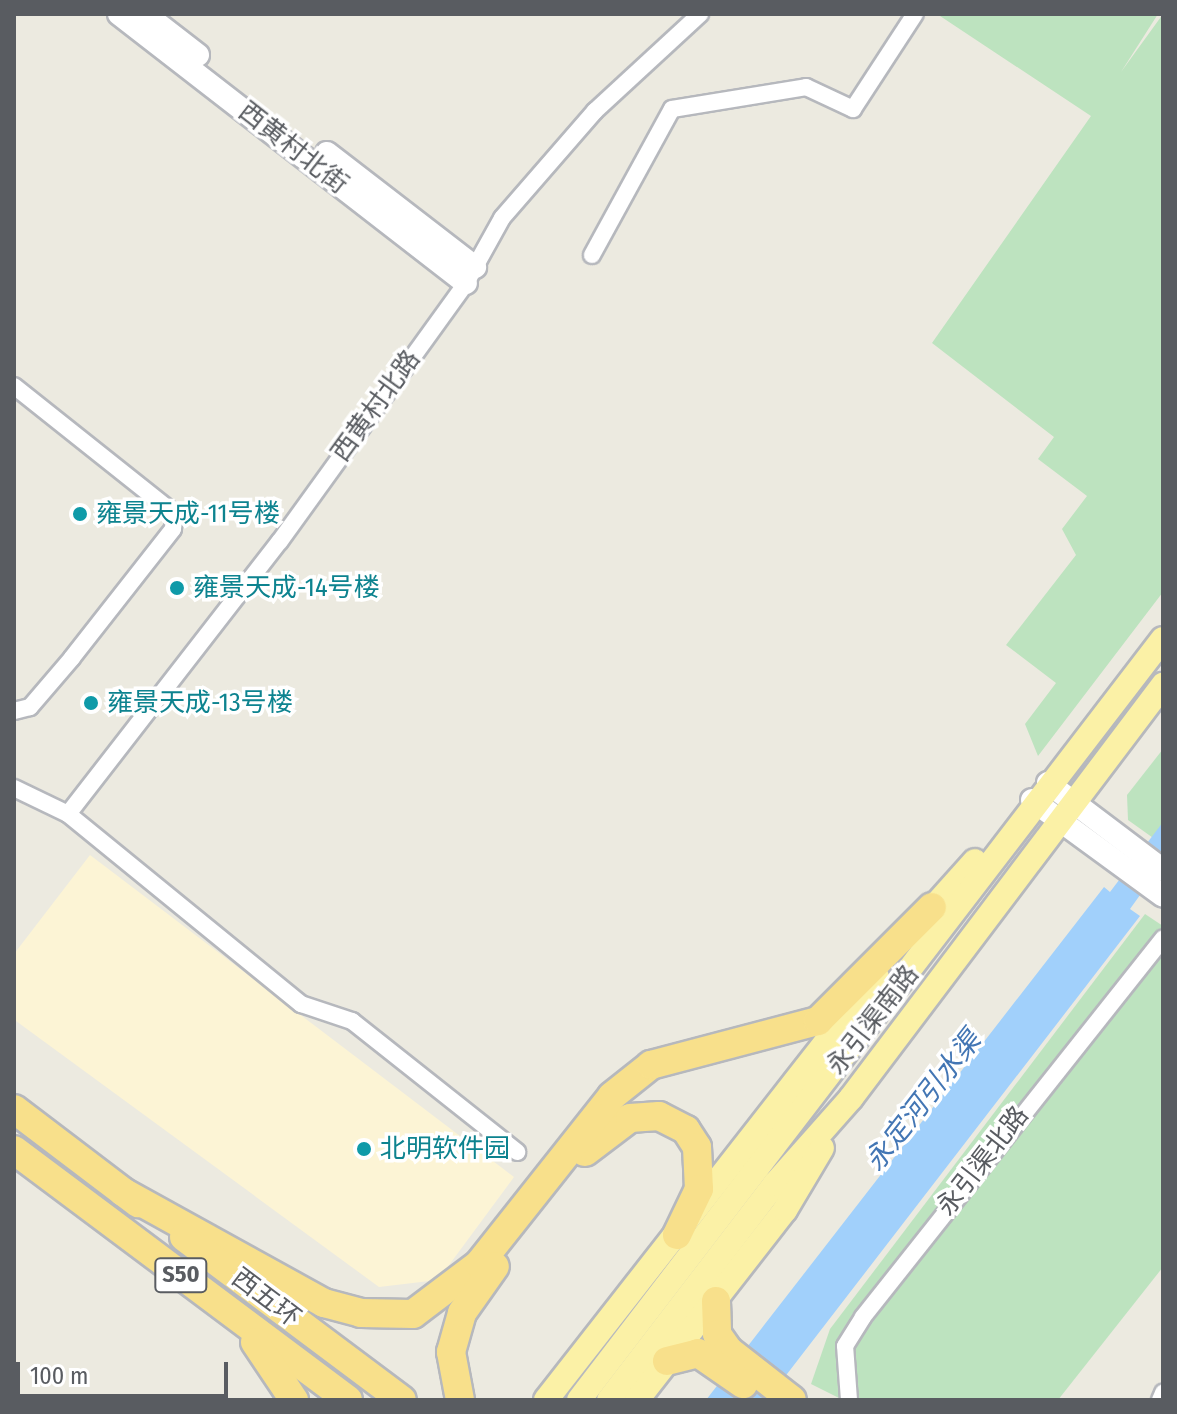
<!DOCTYPE html>
<html>
<head>
<meta charset="utf-8">
<style>
  body { margin:0 }
  #map { position:relative; width:1177px; height:1414px; overflow:hidden; background:#eceae0; font-family:"Fira Sans Condensed","Noto Sans SC",sans-serif }
  div>[style] { position:absolute }
  .commercial>* { inset:0; background:#fcf4d5 }
  .green>* { inset:0; background:#bde3bf }
  .water>* { inset:0; background:#a1d0fb }
  .roads { filter:drop-shadow(2px 0 #b6b8bd) drop-shadow(-2px 0 #b6b8bd) drop-shadow(0 2px #b6b8bd) drop-shadow(0 -2px #b6b8bd) }
  .street>* { height:16px; margin:-8px; padding:0 8px; transform-origin:8px; border-radius:8px; background:#fff }
  .secondary>* { height:22px; margin:-11px; padding:0 11px; transform-origin:11px; border-radius:11px; background:#fff }
  .primary>* { height:24px; margin:-12px; padding:0 12px; transform-origin:12px; border-radius:12px; background:#fbf1a6 }
  .highway>* { height:28px; margin:-14px; padding:0 14px; transform-origin:14px; border-radius:14px; background:#f8e08b }
  .dots>* { width:22px; height:22px; translate:-50% -50%; box-sizing:border-box; border:4px solid #fff; border-radius:50% }
  span { translate:-50% -50%; white-space:nowrap; text-align:center; line-height:1.15; -webkit-text-stroke:7px #fff; paint-order:stroke }
  .shield-label span { padding:2px 6px; background:#fff; border:2px solid; border-radius:6px; -webkit-text-stroke-width:0 }
  .shield-label { font-size:24px; color:#595c61; font-weight:700 }
  .street-label { font-size:26px; color:#595c61 }
  .culture-label { font-size:26px; color:#0d838f }
  .left { translate:0 -50%; text-align:left }
  .water-label { font-size:28px; color:#4376b4; font-style:italic }
  .frame { position:absolute; inset:0; border:16px solid #595c61; pointer-events:none }
  .scale { position:absolute; left:16px; top:1362px; width:212px; height:36px; box-sizing:border-box; border:4px solid #595c61; border-top:0; padding-left:10px; font-size:24px; line-height:28px; white-space:nowrap; color:#595c61; -webkit-text-stroke:6px #fff; paint-order:stroke }
</style>
</head>
<body>
<div id="map">
  <div class="commercial">
    <i style="clip-path:polygon(90px 855px,514px 1177px,438px 1280px,379px 1287px,16px 1021px,14px 954px)"></i>
  </div>
  <div class="green">
    <i style="clip-path:polygon(937px 14px,1158px 14px,1121px 72px,1163px 14px,1163px 592px,1038px 756px,1025px 724px,1056px 683px,1006px 645px,1076px 555px,1062px 529px,1087px 496px,1038px 459px,1054px 437px,932px 343px,1091px 116px)"></i>
    <i style="clip-path:polygon(1163px 749px,1163px 845px,1128px 820px,1127px 795px)"></i>
    <i style="clip-path:polygon(1145px 914px,1163px 926px,1163px 1267px,1058px 1400px,843px 1400px,811px 1384px,830px 1329px)"></i>
  </div>
  <div class="water">
    <i style="clip-path:polygon(1163px 822px,1163px 863px,1130px 909px,1140px 916px,767px 1400px,706px 1400px,1104px 887px,1110px 892px)"></i>
  </div>
  <div class="roads">
    <div class="street">
      <i style="left:592px;top:255px;width:166px;rotate:-61.3deg"></i>
      <i style="left:672px;top:109px;width:136px;rotate:-9.3deg"></i>
      <i style="left:806px;top:87px;width:52px;rotate:25.1deg"></i>
      <i style="left:853px;top:109px;width:113px;rotate:-56.9deg"></i>
      <i style="left:14px;top:386px;width:206px;rotate:38.5deg"></i>
      <i style="left:175px;top:514px;width:15px;rotate:98deg"></i>
      <i style="left:173px;top:529px;width:164px;rotate:128.1deg"></i>
      <i style="left:72px;top:658px;width:65px;rotate:130.6deg"></i>
      <i style="left:30px;top:707px;width:16px;rotate:166deg"></i>
      <i style="left:14px;top:788px;width:60px;rotate:25.7deg"></i>
      <i style="left:68px;top:814px;width:301px;rotate:39.2deg"></i>
      <i style="left:301px;top:1004px;width:54px;rotate:18.4deg"></i>
      <i style="left:352px;top:1021px;width:211px;rotate:38.4deg"></i>
      <i style="left:68px;top:814px;width:346px;rotate:-52.2deg"></i>
      <i style="left:280px;top:541px;width:318px;rotate:-54.2deg"></i>
      <i style="left:466px;top:283px;width:74px;rotate:-61deg"></i>
      <i style="left:502px;top:218px;width:142px;rotate:-49deg"></i>
      <i style="left:595px;top:111px;width:143px;rotate:-42.7deg"></i>
      <i style="left:849px;top:1400px;width:54px;rotate:-94.2deg"></i>
      <i style="left:845px;top:1346px;width:34px;rotate:-58deg"></i>
      <i style="left:863px;top:1317px;width:483px;rotate:-51.6deg"></i>
      <i style="left:1160px;top:1400px;width:8px;rotate:-67deg"></i>
    </div>
    <div class="secondary">
      <i style="left:119px;top:14px;width:439px;rotate:37.8deg"></i>
      <i style="left:145px;top:14px;width:67px;rotate:37.7deg"></i>
      <i style="left:327px;top:153px;width:187px;rotate:37.6deg"></i>
      <i style="left:1048px;top:783px;width:144px;rotate:37.1deg"></i>
      <i style="left:1032px;top:800px;width:162px;rotate:36.2deg"></i>
    </div>
    <div class="primary">
      <i style="left:922px;top:920px;width:79px;rotate:-48.1deg"></i>
      <i style="left:546px;top:1400px;width:537px;rotate:-51.96deg"></i>
      <i style="left:579px;top:1400px;width:959px;rotate:-52.5deg"></i>
      <i style="left:609px;top:1400px;width:272px;rotate:-52.5deg"></i>
      <i style="left:775px;top:1184px;width:115px;rotate:-48.5deg"></i>
      <i style="left:851px;top:1098px;width:518px;rotate:-52.93deg"></i>
      <i style="left:637px;top:1400px;width:241px;rotate:-52.1deg"></i>
      <i style="left:785px;top:1210px;width:72px;rotate:-59.2deg"></i>
    </div>
    <div class="highway">
      <i style="left:14px;top:1109px;width:156px;rotate:37.2deg"></i>
      <i style="left:14px;top:1150px;width:417px;rotate:36.8deg"></i>
      <i style="left:585px;top:1152px;width:56px;rotate:-37.1deg"></i>
      <i style="left:630px;top:1118px;width:29px;rotate:-4deg"></i>
      <i style="left:659px;top:1116px;width:30px;rotate:27deg"></i>
      <i style="left:686px;top:1130px;width:20px;rotate:57deg"></i>
      <i style="left:697px;top:1147px;width:42px;rotate:87.3deg"></i>
      <i style="left:699px;top:1189px;width:51px;rotate:115.6deg"></i>
      <i style="left:123px;top:1192px;width:230px;rotate:28.9deg"></i>
      <i style="left:324px;top:1303px;width:38px;rotate:15deg"></i>
      <i style="left:361px;top:1313px;width:52px;rotate:1.1deg"></i>
      <i style="left:413px;top:1314px;width:83px;rotate:-37.1deg"></i>
      <i style="left:479px;top:1264px;width:214px;rotate:-51.6deg"></i>
      <i style="left:612px;top:1096px;width:50px;rotate:-38.5deg"></i>
      <i style="left:651px;top:1065px;width:173px;rotate:-14.8deg"></i>
      <i style="left:818px;top:1021px;width:161px;rotate:-45deg"></i>
      <i style="left:184px;top:1237px;width:272px;rotate:36.8deg"></i>
      <i style="left:716px;top:1301px;width:33px;rotate:88deg"></i>
      <i style="left:717px;top:1334px;width:19px;rotate:55deg"></i>
      <i style="left:728px;top:1350px;width:81px;rotate:38deg"></i>
      <i style="left:255px;top:1342px;width:70px;rotate:56.1deg"></i>
      <i style="left:667px;top:1361px;width:32px;rotate:-14deg"></i>
      <i style="left:698px;top:1353px;width:55px;rotate:34.6deg"></i>
      <i style="left:460px;top:1400px;width:49px;rotate:-100.6deg"></i>
      <i style="left:451px;top:1352px;width:41px;rotate:-74.2deg"></i>
      <i style="left:462px;top:1313px;width:57px;rotate:-54.9deg"></i>
    </div>
  </div>
  <div class="dots">
    <i style="left:80px;top:514px;background:#0f9aa8"></i>
    <i style="left:177px;top:588px;background:#0f9aa8"></i>
    <i style="left:91px;top:703px;background:#0f9aa8"></i>
    <i style="left:364px;top:1149px;background:#0f9aa8"></i>
  </div>
  <div class="shield-label">
    <span style="left:181px;top:1275px">S50</span>
  </div>
  <div class="street-label">
    <span style="left:293px;top:148px;rotate:38deg">西黄村北街</span>
    <span style="left:376px;top:406px;rotate:-54deg">西黄村北路</span>
    <span style="left:873px;top:1020px;rotate:-52deg">永引渠南路</span>
    <span style="left:983px;top:1161px;rotate:-52deg">永引渠北路</span>
    <span style="left:266px;top:1298px;rotate:37deg">西五环</span>
  </div>
  <div class="culture-label">
    <span class="left" style="left:96px;top:514px">雍景天成-11号楼</span>
    <span class="left" style="left:193px;top:588px">雍景天成-14号楼</span>
    <span class="left" style="left:107px;top:703px">雍景天成-13号楼</span>
    <span class="left" style="left:380px;top:1149px">北明软件园</span>
  </div>
  <div class="water-label">
    <span style="left:923px;top:1101px;rotate:-52deg">永定河引水渠</span>
  </div>
  <div class="frame"></div>
  <div class="scale">100 m</div>
</div>
</body>
</html>
